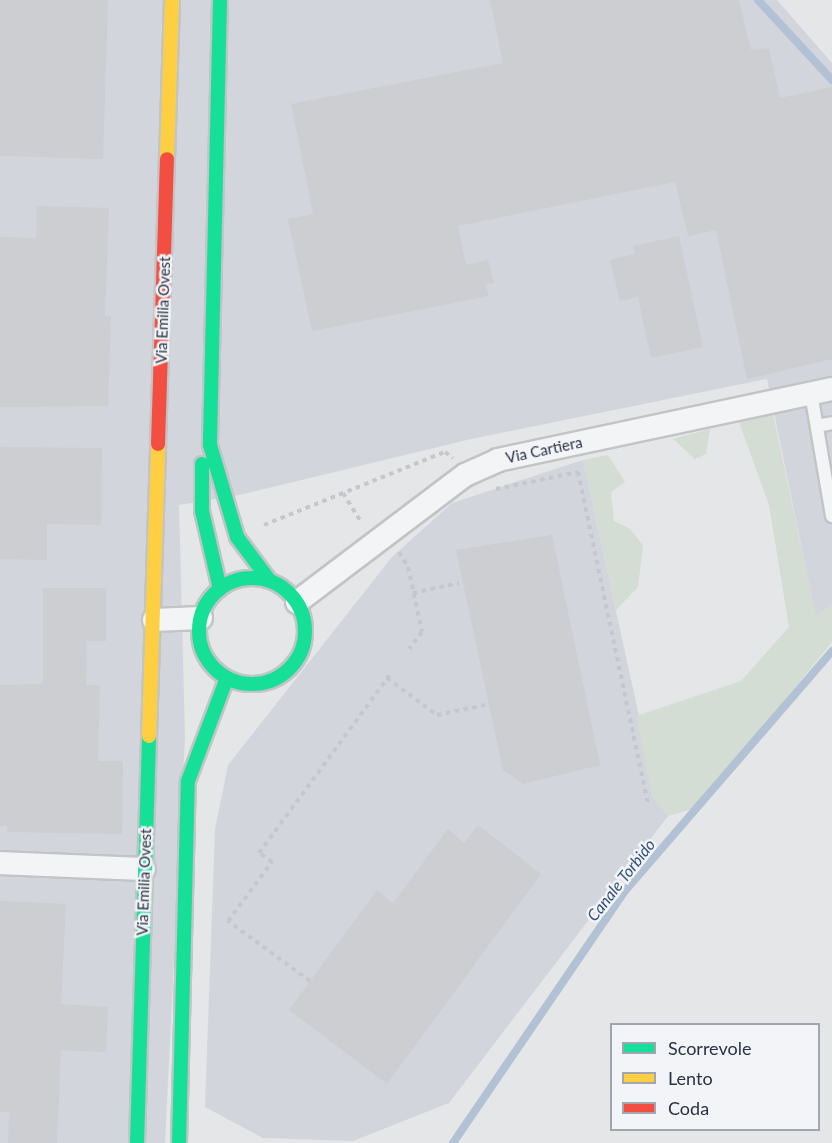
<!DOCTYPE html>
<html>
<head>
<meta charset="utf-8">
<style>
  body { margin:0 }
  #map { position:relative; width:832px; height:1143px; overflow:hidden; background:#e4e6e8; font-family:Lato,sans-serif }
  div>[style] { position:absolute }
  .built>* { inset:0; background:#d2d5db }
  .green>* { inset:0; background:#d4ddd4 }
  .stream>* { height:8px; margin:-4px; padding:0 4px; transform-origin:4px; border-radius:4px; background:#b2c2d4 }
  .building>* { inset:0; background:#ccced1 }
  .path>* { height:4px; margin-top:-2px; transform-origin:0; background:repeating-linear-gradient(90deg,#c6c7cc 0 4.5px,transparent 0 9px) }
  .roads { filter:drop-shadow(2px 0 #c2c4c6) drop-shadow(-2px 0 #c2c4c6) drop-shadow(0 2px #c2c4c6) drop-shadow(0 -2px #c2c4c6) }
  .lane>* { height:12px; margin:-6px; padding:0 6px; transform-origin:6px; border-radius:6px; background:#f3f4f6 }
  .street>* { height:22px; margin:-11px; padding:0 11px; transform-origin:11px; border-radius:11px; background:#f3f4f6 }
  .fast>* { height:14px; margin:-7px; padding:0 7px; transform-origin:7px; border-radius:7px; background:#16e098 }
  .fast>.ring { margin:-7px; padding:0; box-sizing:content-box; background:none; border:14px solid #16e098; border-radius:50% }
  .slow>* { height:14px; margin:-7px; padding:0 7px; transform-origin:7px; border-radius:7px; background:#ffcf43 }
  .jam>* { height:14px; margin:-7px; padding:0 7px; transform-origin:7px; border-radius:7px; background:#f24e42 }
  span { translate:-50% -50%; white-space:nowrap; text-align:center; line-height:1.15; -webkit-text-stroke:5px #f2f4f8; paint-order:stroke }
  .street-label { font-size:15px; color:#2a3243 }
  .water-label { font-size:16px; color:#335178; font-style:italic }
  .legend { position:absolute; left:610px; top:1023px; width:210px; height:108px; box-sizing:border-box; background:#f2f4f8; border:2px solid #a2a6b0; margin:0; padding:8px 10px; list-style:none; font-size:18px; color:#2a3243 }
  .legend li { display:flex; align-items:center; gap:12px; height:30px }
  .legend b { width:30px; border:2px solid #a2a6b0 }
</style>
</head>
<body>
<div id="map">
  <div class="built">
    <i style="clip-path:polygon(0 0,777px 0,832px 63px,832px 604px,816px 617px,767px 379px,471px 439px,239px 495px,179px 505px,185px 736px,165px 1143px,0 1143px)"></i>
    <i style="clip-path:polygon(583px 460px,658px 803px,668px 816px,449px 1103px,353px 1141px,263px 1138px,205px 1107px,215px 829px,228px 765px,392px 557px,452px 503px)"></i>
  </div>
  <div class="green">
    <i style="clip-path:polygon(773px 414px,816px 616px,832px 604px,832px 642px,699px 807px,668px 816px,652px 797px,636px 716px,741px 681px,789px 627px,769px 505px,739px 422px)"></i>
    <i style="clip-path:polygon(710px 429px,706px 454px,695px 459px,673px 439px)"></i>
    <i style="clip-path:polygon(608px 455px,625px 482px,611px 492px,614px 521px,629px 528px,643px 545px,638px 587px,616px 610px,583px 460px)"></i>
  </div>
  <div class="stream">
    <i style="left:758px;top:0;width:109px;rotate:47.2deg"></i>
    <i style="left:453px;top:1143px;width:305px;rotate:-55.7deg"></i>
    <i style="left:625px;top:891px;width:317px;rotate:-49.2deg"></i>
  </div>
  <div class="building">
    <i style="clip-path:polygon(0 0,108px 0,103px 159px,0 156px)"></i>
    <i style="clip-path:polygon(490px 0,739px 0,751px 50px,769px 48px,780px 98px,832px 87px,832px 359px,747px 379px,716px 230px,688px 236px,675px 182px,458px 226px,466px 265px,488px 260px,494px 283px,485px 284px,489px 296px,312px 331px,288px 219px,313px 214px,291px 104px,503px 63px)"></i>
    <i style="clip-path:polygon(37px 206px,109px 208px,105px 316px,111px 316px,108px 406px,0 407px,0 237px,36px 238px)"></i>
    <i style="clip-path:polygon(679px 236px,703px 347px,651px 358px,638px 297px,620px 301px,610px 260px,635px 254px,633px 246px)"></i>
    <i style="clip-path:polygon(0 447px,102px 448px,101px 525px,47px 524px,47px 560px,0 559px)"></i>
    <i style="clip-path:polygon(552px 535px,600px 765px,523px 784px,503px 770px,456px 550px)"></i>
    <i style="clip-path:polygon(43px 588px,106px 588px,106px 641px,87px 641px,86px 685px,100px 685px,98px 761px,123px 761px,122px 834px,7px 832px,7px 826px,0 826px,0 685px,43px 684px)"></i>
    <i style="clip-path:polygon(478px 825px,541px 874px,387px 1084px,289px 1010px,377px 890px,393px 903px,448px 829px,464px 843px)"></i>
    <i style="clip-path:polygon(0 901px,66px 904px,61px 1004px,108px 1007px,106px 1052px,61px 1050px,57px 1143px,8px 1143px,9px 1112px,0 1112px)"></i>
  </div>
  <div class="path">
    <i style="left:496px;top:489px;width:84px;rotate:-11.7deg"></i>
    <i style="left:578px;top:472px;width:339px;rotate:78.1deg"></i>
    <i style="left:343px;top:493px;width:36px;rotate:58deg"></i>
    <i style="left:264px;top:525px;width:195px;rotate:-22deg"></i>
    <i style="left:445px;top:452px;width:10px;rotate:37deg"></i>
    <i style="left:399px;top:552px;width:17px;rotate:59deg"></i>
    <i style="left:408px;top:567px;width:66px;rotate:77.8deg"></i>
    <i style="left:422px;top:632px;width:21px;rotate:127deg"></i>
    <i style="left:413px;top:593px;width:47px;rotate:-12.3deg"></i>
    <i style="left:387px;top:678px;width:62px;rotate:36.5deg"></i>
    <i style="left:437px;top:715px;width:49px;rotate:-11.8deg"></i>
    <i style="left:310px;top:981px;width:102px;rotate:-143.8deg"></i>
    <i style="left:228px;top:921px;width:74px;rotate:-53.3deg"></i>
    <i style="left:272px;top:862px;width:16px;rotate:-145deg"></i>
    <i style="left:259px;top:853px;width:225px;rotate:-53.7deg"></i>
  </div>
  <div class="roads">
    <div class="lane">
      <i style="left:811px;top:393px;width:125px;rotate:80.3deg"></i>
      <i style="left:817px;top:426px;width:15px;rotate:-11deg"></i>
    </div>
    <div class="street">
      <i style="left:297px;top:602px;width:211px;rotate:-37.1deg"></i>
      <i style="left:465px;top:475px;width:36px;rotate:-24deg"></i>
      <i style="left:498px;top:460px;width:341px;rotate:-12deg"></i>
      <i style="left:154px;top:620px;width:47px;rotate:-2.4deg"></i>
      <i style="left:0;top:863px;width:144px;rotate:2.4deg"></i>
    </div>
    <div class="fast">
      <i style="left:220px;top:0;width:445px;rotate:91.3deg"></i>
      <i style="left:210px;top:445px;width:96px;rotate:73.6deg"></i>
      <i style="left:237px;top:537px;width:54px;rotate:53.3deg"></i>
      <i style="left:202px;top:464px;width:47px;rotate:90deg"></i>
      <i style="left:202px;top:511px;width:80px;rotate:77deg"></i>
      <i class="ring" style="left:199px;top:578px;width:92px;height:92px"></i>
      <i style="left:137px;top:1143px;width:407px;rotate:-88.3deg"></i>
      <i style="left:179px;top:1143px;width:362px;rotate:-88.6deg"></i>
      <i style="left:188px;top:781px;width:110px;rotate:-69.3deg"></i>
    </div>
    <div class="slow">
      <i style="left:167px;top:159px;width:159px;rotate:-88.2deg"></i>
      <i style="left:149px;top:736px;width:292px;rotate:-88.2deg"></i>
    </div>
    <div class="jam">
      <i style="left:158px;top:444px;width:285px;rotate:-88.2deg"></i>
    </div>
  </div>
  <div class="street-label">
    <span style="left:163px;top:310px;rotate:-88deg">Via Emilia Ovest</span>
    <span style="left:544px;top:450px;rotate:-12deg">Via Cartiera</span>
    <span style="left:144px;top:882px;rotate:-88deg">Via Emilia Ovest</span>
  </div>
  <div class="water-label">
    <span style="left:621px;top:880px;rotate:-52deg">Canale Torbido</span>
  </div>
  <ul class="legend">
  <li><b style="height:8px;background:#16e098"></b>Scorrevole</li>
  <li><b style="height:8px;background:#ffcf43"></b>Lento</li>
  <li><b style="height:8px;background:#f24e42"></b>Coda</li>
  </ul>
</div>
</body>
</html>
